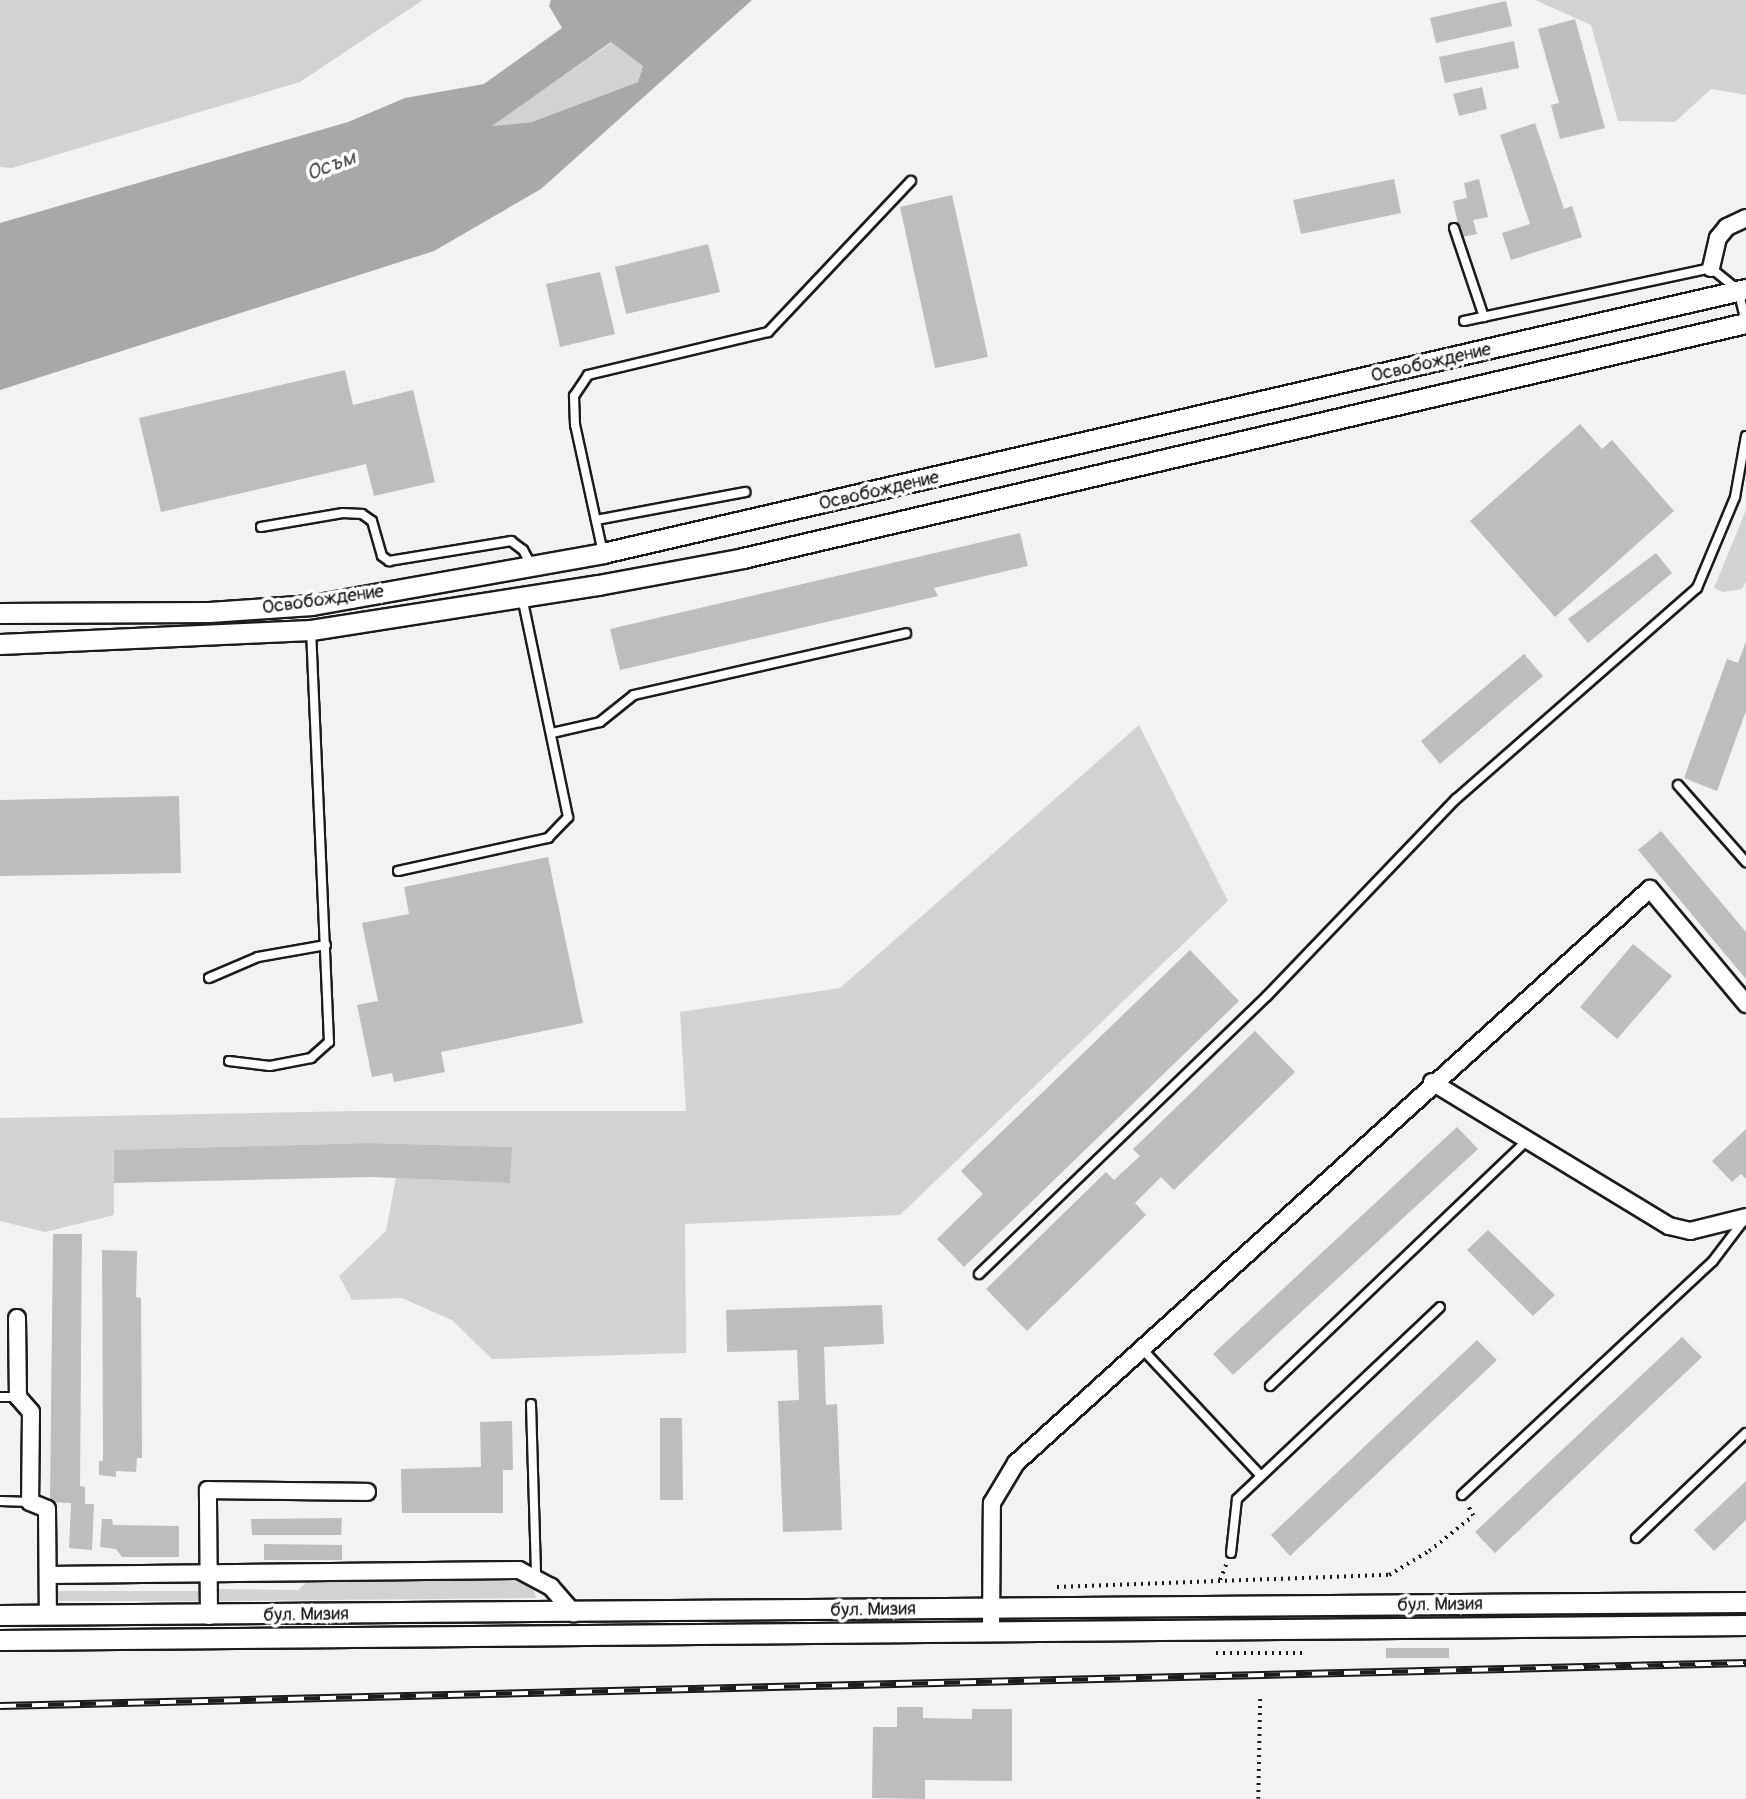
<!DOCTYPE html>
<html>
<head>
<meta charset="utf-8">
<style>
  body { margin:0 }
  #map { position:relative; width:1746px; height:1799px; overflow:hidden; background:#f2f2f2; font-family:Pangolin,sans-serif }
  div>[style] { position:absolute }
  .green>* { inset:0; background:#d2d2d2 }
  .water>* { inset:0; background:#a8a8a8 }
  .building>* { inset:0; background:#bdbdbd }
  .path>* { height:3.5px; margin-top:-1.75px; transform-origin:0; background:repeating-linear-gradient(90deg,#1c1c1c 0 2px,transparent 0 7px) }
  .roads { filter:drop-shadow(2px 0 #1c1c1c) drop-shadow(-2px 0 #1c1c1c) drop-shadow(0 2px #1c1c1c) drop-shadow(0 -2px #1c1c1c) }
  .service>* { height:8px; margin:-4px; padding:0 4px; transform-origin:4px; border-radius:4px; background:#fff }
  .minor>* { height:16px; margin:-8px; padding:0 8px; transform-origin:8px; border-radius:8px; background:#fff }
  .tertiary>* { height:19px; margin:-9.5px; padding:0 9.5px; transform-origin:9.5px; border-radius:9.5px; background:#fff }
  .rail>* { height:8px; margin-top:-4px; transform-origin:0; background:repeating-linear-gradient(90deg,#fff 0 16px,#1c1c1c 0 32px); box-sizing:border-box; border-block:2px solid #1c1c1c }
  span { translate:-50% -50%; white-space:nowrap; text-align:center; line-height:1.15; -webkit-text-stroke:7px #fff; paint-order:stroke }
  .street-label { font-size:19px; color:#1c1c1c }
  .water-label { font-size:21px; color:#5b5b5b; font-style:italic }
</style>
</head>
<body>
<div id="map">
  <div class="green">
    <i style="clip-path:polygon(0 0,423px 0,300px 82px,12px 168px,0 167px)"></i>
    <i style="clip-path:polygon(1535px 0,1746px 0,1746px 95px,1711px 89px,1675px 122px,1618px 121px,1591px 25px)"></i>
    <i style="clip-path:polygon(614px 41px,643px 66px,638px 82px,532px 122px,491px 126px)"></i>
    <i style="clip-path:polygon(1746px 510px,1746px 582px,1742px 589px,1723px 592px,1714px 588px)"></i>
    <i style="clip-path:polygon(1139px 725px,1228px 901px,900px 1215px,685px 1224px,686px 1353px,492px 1359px,452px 1320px,402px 1298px,352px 1300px,339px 1276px,386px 1231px,396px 1178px,510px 1183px,511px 1147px,368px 1143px,114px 1150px,114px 1215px,45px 1232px,0 1221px,0 1118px,357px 1111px,686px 1111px,680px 1012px,840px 988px)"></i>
    <i style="clip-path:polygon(308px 1581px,522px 1581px,533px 1588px,536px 1598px,219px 1601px,218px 1589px,298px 1590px)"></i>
    <i style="clip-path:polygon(58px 1591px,199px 1591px,199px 1601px,58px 1601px)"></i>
  </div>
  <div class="water">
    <i style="clip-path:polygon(evenodd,551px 0,752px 0,541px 189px,434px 251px,0 390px,0 223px,348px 122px,405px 98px,484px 84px,562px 28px,549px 6px,551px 0,611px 42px,643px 66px,638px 82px,532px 122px,492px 126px,611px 42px)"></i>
  </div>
  <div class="building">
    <i style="clip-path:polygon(1506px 1px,1512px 26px,1436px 43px,1430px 18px)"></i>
    <i style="clip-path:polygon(1575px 19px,1605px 128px,1560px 139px,1551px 105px,1559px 103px,1538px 29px)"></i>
    <i style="clip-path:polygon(1514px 41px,1519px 68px,1445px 83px,1439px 57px)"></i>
    <i style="clip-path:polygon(1482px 87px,1487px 109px,1459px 116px,1453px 94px)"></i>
    <i style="clip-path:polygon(1535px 123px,1564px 209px,1572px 206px,1582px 237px,1511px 260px,1502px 233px,1530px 224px,1500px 135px)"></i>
    <i style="clip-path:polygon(1394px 179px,1401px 213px,1301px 234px,1293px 200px)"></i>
    <i style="clip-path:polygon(1479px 179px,1488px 217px,1473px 220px,1477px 234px,1461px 237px,1453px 201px,1467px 198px,1464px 183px)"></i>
    <i style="clip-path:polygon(952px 195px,988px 357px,935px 368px,900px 207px)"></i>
    <i style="clip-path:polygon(708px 244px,720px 292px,626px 314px,615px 267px)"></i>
    <i style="clip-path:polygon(600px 272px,615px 334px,560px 347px,546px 284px)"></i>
    <i style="clip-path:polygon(345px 370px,353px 405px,413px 390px,435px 482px,374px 496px,366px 464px,161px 512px,139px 418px)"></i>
    <i style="clip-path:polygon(1580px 424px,1602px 449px,1612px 440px,1674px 511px,1555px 617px,1470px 521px)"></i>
    <i style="clip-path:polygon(1020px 533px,1028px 566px,934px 588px,938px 596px,620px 670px,610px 629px)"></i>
    <i style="clip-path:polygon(1656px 553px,1672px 573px,1588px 643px,1568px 619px)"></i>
    <i style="clip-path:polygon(1746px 641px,1746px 711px,1717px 791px,1684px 778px,1727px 659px,1738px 663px)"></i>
    <i style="clip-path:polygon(1524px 654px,1543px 676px,1440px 764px,1421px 741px)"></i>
    <i style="clip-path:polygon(179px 796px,181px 873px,0 876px,0 800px)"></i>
    <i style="clip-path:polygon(1661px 831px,1746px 932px,1746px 979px,1638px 850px)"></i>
    <i style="clip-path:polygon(548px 857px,583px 1023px,441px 1052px,445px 1072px,394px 1082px,392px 1073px,372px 1077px,357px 1005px,378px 1001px,362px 923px,409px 914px,404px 887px)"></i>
    <i style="clip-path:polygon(1633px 944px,1672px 976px,1617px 1039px,1580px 1007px)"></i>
    <i style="clip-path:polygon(1190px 950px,1239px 1001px,964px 1267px,937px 1239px,983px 1194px,961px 1171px)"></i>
    <i style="clip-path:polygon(1255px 1031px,1295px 1072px,1174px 1190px,1161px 1177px,1135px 1203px,1146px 1215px,1027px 1331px,986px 1289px,1106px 1172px,1114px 1180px,1140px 1156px,1133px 1149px)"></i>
    <i style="clip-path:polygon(1457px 1127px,1478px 1149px,1233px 1375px,1213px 1354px)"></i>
    <i style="clip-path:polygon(1746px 1129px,1746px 1179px,1741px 1174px,1732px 1182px,1712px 1161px)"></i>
    <i style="clip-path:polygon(368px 1143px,512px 1147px,510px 1183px,371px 1177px,114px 1183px,114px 1150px)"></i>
    <i style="clip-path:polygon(1488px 1230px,1555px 1295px,1533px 1316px,1467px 1250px)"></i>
    <i style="clip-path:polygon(53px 1234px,82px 1234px,80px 1486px,85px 1487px,85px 1504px,94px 1504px,92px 1550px,69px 1548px,71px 1503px,50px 1502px)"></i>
    <i style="clip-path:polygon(102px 1250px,137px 1251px,136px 1297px,141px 1298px,142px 1458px,137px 1458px,136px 1472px,116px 1471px,116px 1477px,99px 1475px,99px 1461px,103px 1461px)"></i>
    <i style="clip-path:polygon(882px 1305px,884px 1344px,824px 1347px,826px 1405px,837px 1404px,842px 1530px,783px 1532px,778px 1401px,799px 1400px,797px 1350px,727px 1352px,726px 1310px)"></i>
    <i style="clip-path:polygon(1682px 1337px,1702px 1357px,1495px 1553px,1475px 1532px)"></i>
    <i style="clip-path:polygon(1477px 1340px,1497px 1360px,1290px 1556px,1271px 1535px)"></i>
    <i style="clip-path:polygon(660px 1418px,682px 1418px,683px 1500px,660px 1500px)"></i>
    <i style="clip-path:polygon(512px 1421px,513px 1470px,503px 1470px,503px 1513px,402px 1513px,401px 1469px,481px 1467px,480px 1422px)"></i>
    <i style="clip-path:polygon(1746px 1481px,1746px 1520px,1714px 1551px,1694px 1530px)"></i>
    <i style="clip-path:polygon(342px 1518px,341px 1535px,252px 1535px,251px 1519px)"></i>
    <i style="clip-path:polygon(102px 1519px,112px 1519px,113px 1525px,179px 1526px,179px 1557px,122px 1557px,116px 1549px,100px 1547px)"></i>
    <i style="clip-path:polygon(264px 1544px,342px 1545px,342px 1560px,264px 1560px)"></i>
    <i style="clip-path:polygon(1386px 1648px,1449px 1648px,1449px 1658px,1386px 1658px)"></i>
    <i style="clip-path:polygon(897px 1707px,923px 1707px,923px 1718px,972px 1719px,972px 1709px,1012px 1709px,1012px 1781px,925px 1780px,925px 1799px,872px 1798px,873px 1727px,897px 1727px)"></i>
  </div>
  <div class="path">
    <i style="left:1220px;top:1580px;width:19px;rotate:-69deg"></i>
    <i style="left:1057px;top:1587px;width:332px;rotate:-2.1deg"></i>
    <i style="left:1389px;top:1575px;width:47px;rotate:-31deg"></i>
    <i style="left:1429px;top:1551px;width:56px;rotate:-38.5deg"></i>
    <i style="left:1473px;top:1516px;width:11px;rotate:-117deg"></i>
    <i style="left:1216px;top:1653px;width:90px"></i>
    <i style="left:1258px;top:1799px;width:101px;rotate:-88.9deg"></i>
  </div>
  <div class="roads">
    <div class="service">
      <i style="left:1454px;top:228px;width:94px;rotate:71.4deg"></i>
      <i style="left:1464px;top:321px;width:253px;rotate:-12.1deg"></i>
      <i style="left:1711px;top:268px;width:35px;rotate:39deg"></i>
      <i style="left:1738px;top:290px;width:33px;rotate:76deg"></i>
      <i style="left:596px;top:520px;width:152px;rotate:-10.6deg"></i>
      <i style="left:261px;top:527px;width:83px;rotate:-9.7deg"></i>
      <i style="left:343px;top:513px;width:19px;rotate:3deg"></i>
      <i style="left:362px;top:514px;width:12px;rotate:35deg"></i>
      <i style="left:372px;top:521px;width:36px;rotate:74deg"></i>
      <i style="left:382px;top:556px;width:9px;rotate:36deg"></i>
      <i style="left:389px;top:561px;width:124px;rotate:-9.3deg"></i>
      <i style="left:511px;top:541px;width:15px;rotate:37deg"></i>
      <i style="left:523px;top:550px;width:18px;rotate:61deg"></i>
      <i style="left:603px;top:553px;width:131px;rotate:-102.3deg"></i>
      <i style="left:575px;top:425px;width:29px;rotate:-92deg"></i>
      <i style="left:574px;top:396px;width:25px;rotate:-56deg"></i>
      <i style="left:588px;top:375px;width:185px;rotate:-13.4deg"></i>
      <i style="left:768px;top:332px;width:208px;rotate:-46.6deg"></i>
      <i style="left:552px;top:733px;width:49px;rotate:-12.9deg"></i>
      <i style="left:600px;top:722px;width:43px;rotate:-38.5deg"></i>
      <i style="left:634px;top:695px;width:279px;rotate:-12.8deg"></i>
      <i style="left:1678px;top:785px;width:103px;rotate:48.6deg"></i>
      <i style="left:398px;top:871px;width:154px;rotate:-12.4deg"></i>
      <i style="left:548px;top:838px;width:29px;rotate:-46deg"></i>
      <i style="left:568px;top:817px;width:225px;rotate:-101.8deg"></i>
      <i style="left:209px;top:978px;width:53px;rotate:-23.2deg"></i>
      <i style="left:258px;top:957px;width:69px;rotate:-10deg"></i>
      <i style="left:229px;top:1061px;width:41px;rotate:7deg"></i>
      <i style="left:270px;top:1066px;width:42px;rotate:-11deg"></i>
      <i style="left:311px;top:1058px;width:24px;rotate:-42deg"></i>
      <i style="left:329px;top:1042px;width:412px;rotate:-92.5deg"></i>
      <i style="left:979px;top:1274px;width:400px;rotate:-44deg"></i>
      <i style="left:1267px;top:996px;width:273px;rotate:-46.2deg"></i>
      <i style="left:1456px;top:799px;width:320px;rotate:-41.2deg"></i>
      <i style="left:1697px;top:588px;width:99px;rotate:-67.3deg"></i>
      <i style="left:1735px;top:497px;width:62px;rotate:-79.8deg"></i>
      <i style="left:1144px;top:1351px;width:171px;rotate:46.9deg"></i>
      <i style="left:1270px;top:1386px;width:356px;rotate:-43.7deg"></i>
      <i style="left:0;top:1397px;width:18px"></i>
      <i style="left:531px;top:1404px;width:172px;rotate:88.3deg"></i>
      <i style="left:1462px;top:1495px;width:343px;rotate:-43deg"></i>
      <i style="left:1713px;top:1261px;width:51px;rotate:-52.9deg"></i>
      <i style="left:0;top:1501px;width:30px;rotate:2deg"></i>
      <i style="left:1636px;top:1538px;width:152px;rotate:-43.7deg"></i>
      <i style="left:1231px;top:1553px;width:54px;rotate:-83.7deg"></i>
      <i style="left:1237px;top:1499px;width:279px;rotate:-43.4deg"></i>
    </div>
    <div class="minor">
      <i style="left:1711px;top:268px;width:31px;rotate:-77deg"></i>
      <i style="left:1718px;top:238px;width:14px;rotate:-51deg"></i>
      <i style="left:1727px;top:227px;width:21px;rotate:-25deg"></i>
      <i style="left:1432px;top:1082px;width:277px;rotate:31.3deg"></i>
      <i style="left:1669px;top:1226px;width:22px;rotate:13deg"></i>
      <i style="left:1690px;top:1231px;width:58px;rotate:-14deg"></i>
      <i style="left:17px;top:1318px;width:79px;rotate:89.3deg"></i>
      <i style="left:18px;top:1397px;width:20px;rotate:49deg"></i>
      <i style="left:31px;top:1412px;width:90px;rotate:90.6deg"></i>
      <i style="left:30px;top:1502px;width:18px;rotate:22deg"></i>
      <i style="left:47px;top:1509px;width:106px;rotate:89.5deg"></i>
      <i style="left:48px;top:1575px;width:471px;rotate:-0.6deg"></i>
      <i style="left:519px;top:1570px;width:36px;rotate:28deg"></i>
      <i style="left:551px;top:1587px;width:35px;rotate:49deg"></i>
      <i style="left:209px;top:1616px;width:126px;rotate:-90.5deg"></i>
      <i style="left:208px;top:1490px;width:159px;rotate:0.7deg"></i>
      <i style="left:991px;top:1632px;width:129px;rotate:-89.6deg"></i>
      <i style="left:992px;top:1503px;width:47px;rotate:-59deg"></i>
      <i style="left:1016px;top:1463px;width:855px;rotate:-42.16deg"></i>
      <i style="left:1650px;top:889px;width:150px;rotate:50.1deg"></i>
    </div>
    <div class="tertiary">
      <i style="left:0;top:613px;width:209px;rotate:-0.3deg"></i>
      <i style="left:209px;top:612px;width:103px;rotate:-3.9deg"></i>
      <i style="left:312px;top:605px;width:296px;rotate:-10.1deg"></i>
      <i style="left:603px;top:553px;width:1173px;rotate:-13.01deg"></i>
      <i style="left:0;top:644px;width:311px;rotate:-2.6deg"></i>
      <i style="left:311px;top:630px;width:291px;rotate:-8.9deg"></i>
      <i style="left:598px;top:585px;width:147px;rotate:-10.5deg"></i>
      <i style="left:743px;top:558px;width:1030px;rotate:-13.19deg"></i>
      <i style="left:0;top:1615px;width:1746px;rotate:-0.43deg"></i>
      <i style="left:0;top:1640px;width:1746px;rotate:-0.49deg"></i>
    </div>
  </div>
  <div class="rail">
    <i style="left:0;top:1706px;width:1747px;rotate:-1.41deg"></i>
  </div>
  <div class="street-label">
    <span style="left:1431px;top:363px;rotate:-13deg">Освобождение</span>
    <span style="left:879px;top:491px;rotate:-13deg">Освобождение</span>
    <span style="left:323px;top:600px;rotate:-8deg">Освобождение</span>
    <span style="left:1440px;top:1605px;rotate:-1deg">бул. Мизия</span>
    <span style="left:873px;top:1610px;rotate:-1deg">бул. Мизия</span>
    <span style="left:306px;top:1615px;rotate:-1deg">бул. Мизия</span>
  </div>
  <div class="water-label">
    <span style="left:331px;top:166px;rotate:-21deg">Осъм</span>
  </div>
</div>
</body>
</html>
